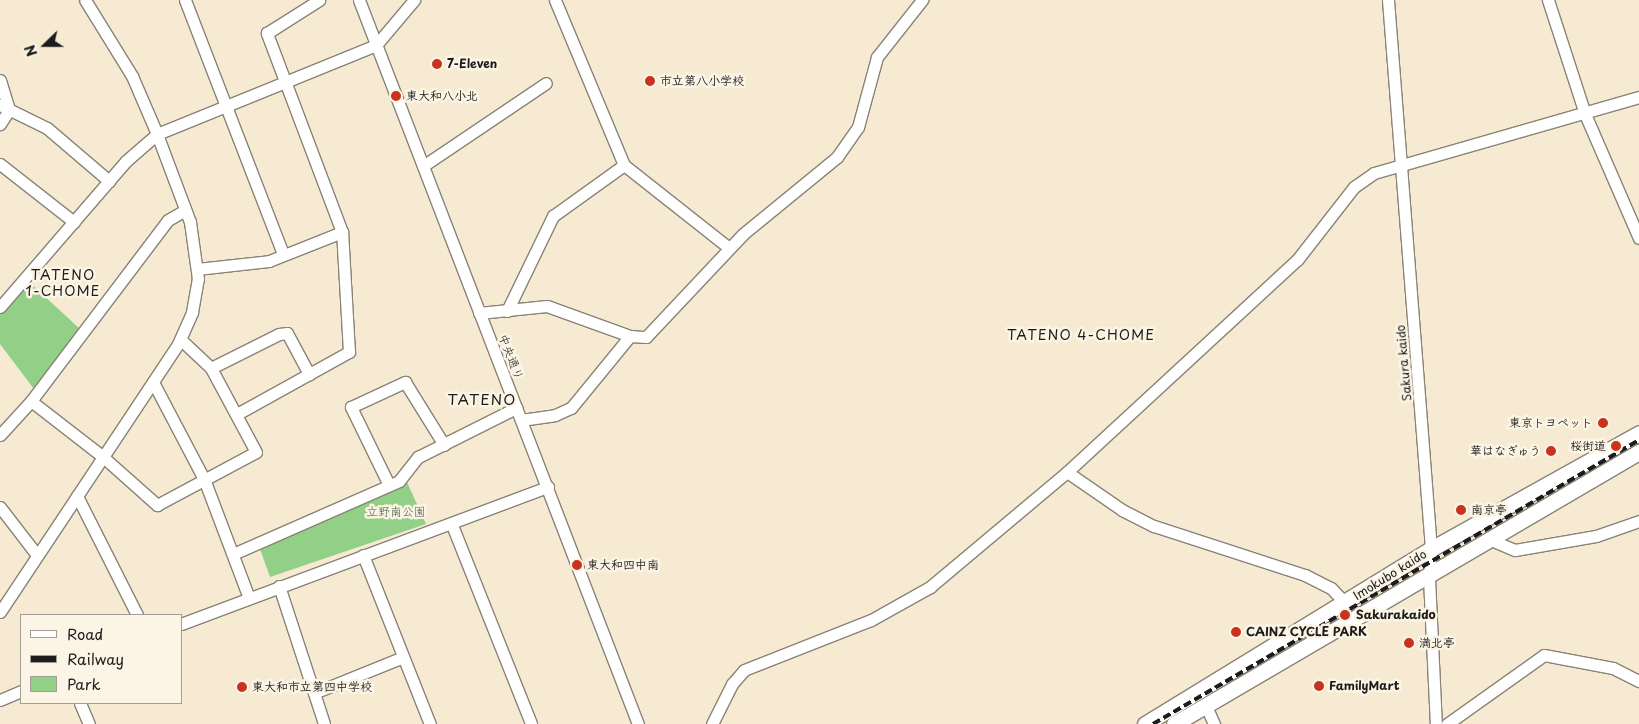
<!DOCTYPE html>
<html>
<head>
<meta charset="utf-8">
<style>
  body { margin:0 }
  #map { position:relative; width:1639px; height:724px; overflow:hidden; background:#f6ead2; font-family:"Playpen Sans","Klee One",sans-serif }
  div>[style] { position:absolute }
  .green>* { inset:0; background:#91d086 }
  .roads { filter:drop-shadow(1px 0 #898377) drop-shadow(-1px 0 #898377) drop-shadow(0 1px #898377) drop-shadow(0 -1px #898377) }
  .minor>* { height:11px; margin:-5.5px; padding:0 5.5px; transform-origin:5.5px; border-radius:5.5px; background:#fff }
  .major>* { height:15px; margin:-7.5px; padding:0 7.5px; transform-origin:7.5px; border-radius:7.5px; background:#fff }
  .rail>* { height:4px; margin-top:-2px; transform-origin:0; background:repeating-linear-gradient(90deg,#1c1c1c 0 8px,transparent 0 12px) }
  .dots>* { width:14px; height:14px; translate:-50% -50%; box-sizing:border-box; border:2px solid #fcf5e5; border-radius:50% }
  span { translate:-50% -50%; white-space:nowrap; text-align:center; line-height:1.15; -webkit-text-stroke:5px #fcf5e5; paint-order:stroke }
  .poi-label { font-size:12px; color:#1c1c1c; font-weight:700 }
  .left { translate:0 -50%; text-align:left }
  .right { translate:-100% -50%; text-align:right }
  .street-label { font-size:12px; color:#1c1c1c }
  .park-label { font-size:12px; color:#455b41 }
  .neighbourhood-label { font-size:14px; color:#1c1c1c; letter-spacing:1px }
  .quarter-label { font-size:15px; color:#1c1c1c; letter-spacing:1px }
  .legend { position:absolute; left:20px; top:614px; width:162px; height:90px; box-sizing:border-box; background:#fcf5e5; border:1px solid #a29e95; margin:0; padding:6px 9px; list-style:none; font-size:15px; color:#1c1c1c }
  .legend li { display:flex; align-items:center; gap:10px; height:25px }
  .legend b { width:25px; border:1px solid #a29e95 }
  .north { position:absolute; left:20px; top:20px; width:50px; height:50px; -webkit-text-stroke:4px #fcf5e5; paint-order:stroke; rotate:248deg; font-size:14px; font-weight:700; line-height:20px; text-align:center; color:#1c1c1c }
  .north::after { content:''; display:block; margin:auto; width:18px; height:22px; background:#1c1c1c; clip-path:polygon(50% 0,100% 100%,50% 72%,0 100%) }
</style>
</head>
<body>
<div id="map">
  <div class="green">
    <i style="clip-path:polygon(29px 282px,80px 329px,34px 389px,0 344px,0 312px)"></i>
    <i style="clip-path:polygon(406px 480px,426px 524px,270px 577px,260px 549px,401px 486px)"></i>
  </div>
  <div class="roads">
    <div class="minor">
      <i style="left:185px;top:0;width:272px;rotate:68.9deg"></i>
      <i style="left:359px;top:0;width:776px;rotate:68.93deg"></i>
      <i style="left:1388px;top:0;width:551px;rotate:85.52deg"></i>
      <i style="left:1431px;top:549px;width:29px;rotate:94deg"></i>
      <i style="left:1429px;top:578px;width:146px;rotate:87.3deg"></i>
      <i style="left:1548px;top:0;width:120px;rotate:72deg"></i>
      <i style="left:1585px;top:114px;width:135px;rotate:66.5deg"></i>
      <i style="left:0;top:80px;width:31px;rotate:73deg"></i>
      <i style="left:9px;top:110px;width:17px;rotate:123deg"></i>
      <i style="left:0;top:105px;width:52px;rotate:26.1deg"></i>
      <i style="left:47px;top:128px;width:82px;rotate:40.5deg"></i>
      <i style="left:0;top:164px;width:94px;rotate:38.1deg"></i>
      <i style="left:624px;top:165px;width:134px;rotate:38.3deg"></i>
      <i style="left:423px;top:166px;width:148px;rotate:-34deg"></i>
      <i style="left:197px;top:269px;width:72px;rotate:-6.3deg"></i>
      <i style="left:269px;top:261px;width:79px;rotate:-21.7deg"></i>
      <i style="left:0;top:307px;width:193px;rotate:-49.2deg"></i>
      <i style="left:126px;top:161px;width:41px;rotate:-41.1deg"></i>
      <i style="left:157px;top:134px;width:236px;rotate:-22.1deg"></i>
      <i style="left:376px;top:45px;width:59px;rotate:-49.8deg"></i>
      <i style="left:507px;top:311px;width:106px;rotate:-64.2deg"></i>
      <i style="left:553px;top:216px;width:87px;rotate:-35.7deg"></i>
      <i style="left:624px;top:165px;width:179px;rotate:-112.7deg"></i>
      <i style="left:479px;top:313px;width:68px;rotate:-5.9deg"></i>
      <i style="left:547px;top:306px;width:88px;rotate:19.9deg"></i>
      <i style="left:630px;top:336px;width:16px;rotate:4deg"></i>
      <i style="left:646px;top:337px;width:141px;rotate:-46.7deg"></i>
      <i style="left:743px;top:234px;width:122px;rotate:-39.3deg"></i>
      <i style="left:837px;top:157px;width:37px;rotate:-55deg"></i>
      <i style="left:858px;top:127px;width:73px;rotate:-74.8deg"></i>
      <i style="left:877px;top:57px;width:73px;rotate:-51.7deg"></i>
      <i style="left:211px;top:368px;width:76px;rotate:-26.6deg"></i>
      <i style="left:279px;top:334px;width:8px;rotate:-7deg"></i>
      <i style="left:287px;top:333px;width:47px;rotate:61.8deg"></i>
      <i style="left:153px;top:382px;width:110px;rotate:62.3deg"></i>
      <i style="left:204px;top:479px;width:127px;rotate:69.3deg"></i>
      <i style="left:31px;top:401px;width:90px;rotate:37.8deg"></i>
      <i style="left:102px;top:456px;width:74px;rotate:41.7deg"></i>
      <i style="left:157px;top:505px;width:112px;rotate:-28.2deg"></i>
      <i style="left:256px;top:452px;width:95px;rotate:-118.2deg"></i>
      <i style="left:211px;top:368px;width:42px;rotate:-136.9deg"></i>
      <i style="left:237px;top:414px;width:128px;rotate:-29deg"></i>
      <i style="left:349px;top:352px;width:120px;rotate:-93.3deg"></i>
      <i style="left:342px;top:232px;width:213px;rotate:-110.7deg"></i>
      <i style="left:267px;top:33px;width:62px;rotate:-32.4deg"></i>
      <i style="left:521px;top:420px;width:34px;rotate:-8deg"></i>
      <i style="left:555px;top:415px;width:17px;rotate:-24deg"></i>
      <i style="left:571px;top:408px;width:93px;rotate:-50.7deg"></i>
      <i style="left:0;top:435px;width:46px;rotate:-47.6deg"></i>
      <i style="left:31px;top:401px;width:227px;rotate:-52.9deg"></i>
      <i style="left:168px;top:220px;width:20px;rotate:-30deg"></i>
      <i style="left:1067px;top:472px;width:67px;rotate:34.6deg"></i>
      <i style="left:1122px;top:510px;width:36px;rotate:27deg"></i>
      <i style="left:1154px;top:526px;width:159px;rotate:18deg"></i>
      <i style="left:1305px;top:575px;width:29px;rotate:27deg"></i>
      <i style="left:1331px;top:588px;width:21px;rotate:47deg"></i>
      <i style="left:389px;top:485px;width:87px;rotate:-116deg"></i>
      <i style="left:351px;top:407px;width:60px;rotate:-24.8deg"></i>
      <i style="left:405px;top:382px;width:74px;rotate:58.2deg"></i>
      <i style="left:77px;top:496px;width:133px;rotate:63.2deg"></i>
      <i style="left:0;top:507px;width:61px;rotate:52.4deg"></i>
      <i style="left:452px;top:525px;width:214px;rotate:68.3deg"></i>
      <i style="left:1491px;top:540px;width:26px;rotate:23deg"></i>
      <i style="left:1515px;top:550px;width:82px;rotate:-9.8deg"></i>
      <i style="left:1596px;top:536px;width:46px;rotate:-19.2deg"></i>
      <i style="left:233px;top:554px;width:181px;rotate:-23.7deg"></i>
      <i style="left:399px;top:481px;width:31px;rotate:-52deg"></i>
      <i style="left:418px;top:457px;width:110px;rotate:-26.6deg"></i>
      <i style="left:363px;top:555px;width:182px;rotate:68.4deg"></i>
      <i style="left:279px;top:586px;width:145px;rotate:71.9deg"></i>
      <i style="left:0;top:612px;width:322px;rotate:-56.4deg"></i>
      <i style="left:178px;top:344px;width:35px;rotate:-66deg"></i>
      <i style="left:192px;top:312px;width:34px;rotate:-80deg"></i>
      <i style="left:198px;top:279px;width:58px;rotate:-98deg"></i>
      <i style="left:190px;top:222px;width:94px;rotate:-110.6deg"></i>
      <i style="left:157px;top:134px;width:63px;rotate:-113.3deg"></i>
      <i style="left:132px;top:76px;width:89px;rotate:-121.7deg"></i>
      <i style="left:181px;top:624px;width:392px;rotate:-20.5deg"></i>
      <i style="left:314px;top:693px;width:96px;rotate:-22deg"></i>
      <i style="left:0;top:700px;width:23px;rotate:-23deg"></i>
      <i style="left:80px;top:703px;width:23px;rotate:67deg"></i>
      <i style="left:1206px;top:706px;width:20px;rotate:66deg"></i>
      <i style="left:712px;top:724px;width:45px;rotate:-63.4deg"></i>
      <i style="left:732px;top:684px;width:18px;rotate:-49deg"></i>
      <i style="left:744px;top:670px;width:136px;rotate:-21.5deg"></i>
      <i style="left:871px;top:620px;width:68px;rotate:-29.2deg"></i>
      <i style="left:930px;top:587px;width:179px;rotate:-40deg"></i>
      <i style="left:1067px;top:472px;width:313px;rotate:-42.7deg"></i>
      <i style="left:1297px;top:260px;width:93px;rotate:-52deg"></i>
      <i style="left:1354px;top:187px;width:24px;rotate:-35deg"></i>
      <i style="left:1374px;top:173px;width:276px;rotate:-16deg"></i>
      <i style="left:1447px;top:724px;width:119px;rotate:-35.4deg"></i>
      <i style="left:1544px;top:655px;width:70px;rotate:10.7deg"></i>
      <i style="left:1613px;top:668px;width:29px;rotate:27deg"></i>
    </div>
    <div class="major">
      <i style="left:1145px;top:724px;width:335px;rotate:-31.5deg"></i>
      <i style="left:1431px;top:549px;width:238px;rotate:-29.1deg"></i>
      <i style="left:1174px;top:724px;width:539px;rotate:-30.33deg"></i>
    </div>
  </div>
  <div class="rail">
    <i style="left:1153px;top:724px;width:563px;rotate:-30.3deg"></i>
  </div>
  <div class="dots">
    <i style="left:437px;top:64px;background:#c8321e"></i>
    <i style="left:650px;top:81px;background:#c8321e"></i>
    <i style="left:396px;top:96px;background:#c8321e"></i>
    <i style="left:1603px;top:423px;background:#c8321e"></i>
    <i style="left:1616px;top:446px;background:#c8321e"></i>
    <i style="left:1551px;top:451px;background:#c8321e"></i>
    <i style="left:1461px;top:510px;background:#c8321e"></i>
    <i style="left:577px;top:565px;background:#c8321e"></i>
    <i style="left:1345px;top:615px;background:#c8321e"></i>
    <i style="left:1236px;top:632px;background:#c8321e"></i>
    <i style="left:1409px;top:643px;background:#c8321e"></i>
    <i style="left:1319px;top:686px;background:#c8321e"></i>
    <i style="left:242px;top:687px;background:#c8321e"></i>
  </div>
  <div class="poi-label">
    <span class="left" style="left:447px;top:64px">7-Eleven</span>
    <span class="left" style="left:660px;top:81px">市立第八小学校</span>
    <span class="left" style="left:406px;top:96px">東大和八小北</span>
    <span class="right" style="left:1593px;top:423px">東京トヨペット</span>
    <span class="right" style="left:1606px;top:446px">桜街道</span>
    <span class="right" style="left:1541px;top:451px">華はなぎゅう</span>
    <span class="left" style="left:1471px;top:510px">南京亭</span>
    <span class="left" style="left:587px;top:565px">東大和四中南</span>
    <span class="left" style="left:1356px;top:615px">Sakurakaido</span>
    <span class="left" style="left:1246px;top:632px">CAINZ CYCLE PARK</span>
    <span class="left" style="left:1419px;top:643px">満北亭</span>
    <span class="left" style="left:1329px;top:686px">FamilyMart</span>
    <span class="left" style="left:252px;top:687px">東大和市立第四中学校</span>
  </div>
  <div class="street-label">
    <span style="left:511px;top:357px;rotate:69deg">中央通り</span>
    <span style="left:1404px;top:363px;rotate:-95deg">Sakura kaido</span>
    <span style="left:1390px;top:575px;rotate:-32deg">Imokubo kaido</span>
  </div>
  <div class="park-label">
    <span style="left:396px;top:512px">立野南公園</span>
  </div>
  <div class="neighbourhood-label">
    <span style="left:63px;top:283px">TATENO<br>1-CHOME</span>
    <span style="left:1081px;top:335px">TATENO 4-CHOME</span>
  </div>
  <div class="quarter-label">
    <span style="left:482px;top:399px">TATENO</span>
  </div>
  <ul class="legend">
  <li><b style="height:6px;background:#fff"></b>Road</li>
  <li><b style="height:6px;background:#1c1c1c"></b>Railway</li>
  <li><b style="height:14px;background:#91d086"></b>Park</li>
  </ul>
  <div class="north">N</div>
</div>
</body>
</html>
